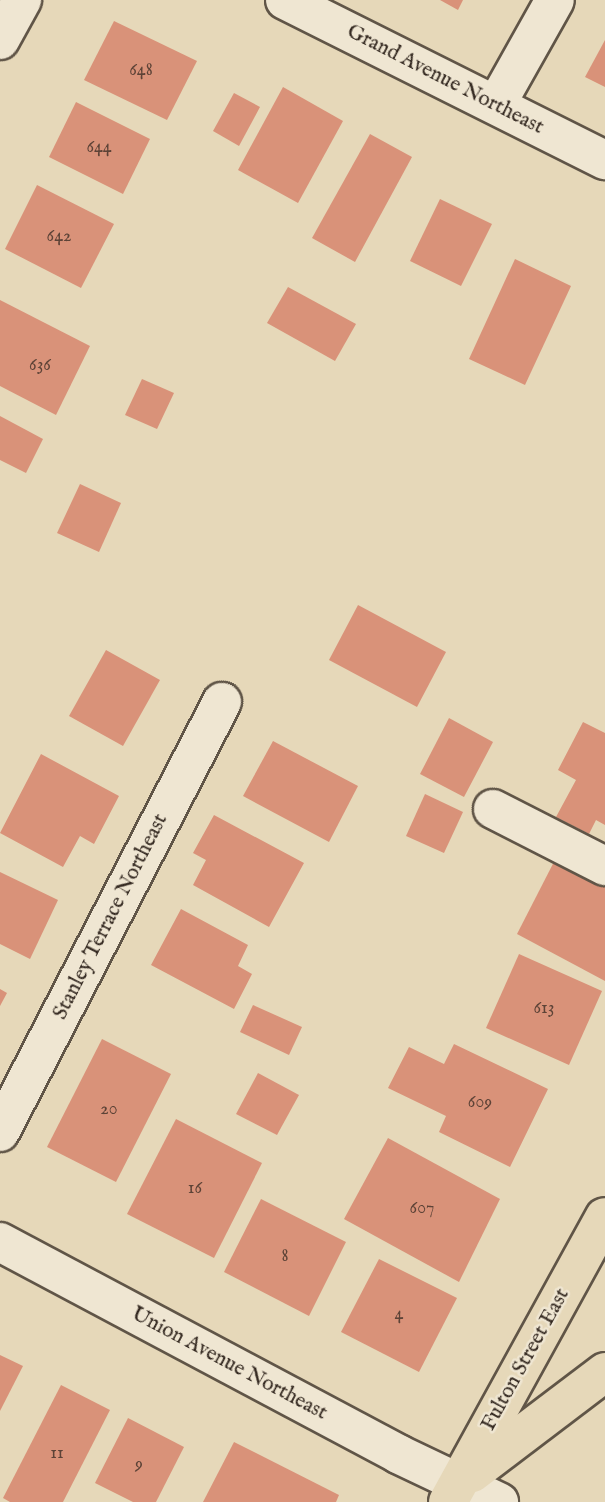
<!DOCTYPE html>
<html>
<head>
<meta charset="utf-8">
<style>
  body { margin:0 }
  #map { position:relative; width:605px; height:1502px; overflow:hidden; background:#e6d8b9; font-family:"IM FELL English",serif }
  div>[style] { position:absolute }
  .building>* { inset:0; background:#d99279 }
  .roads { filter:drop-shadow(2px 0 #605547) drop-shadow(-2px 0 #605547) drop-shadow(0 2px #605547) drop-shadow(0 -2px #605547) }
  .minor>* { height:38px; margin:-19px; padding:0 19px; transform-origin:19px; border-radius:19px; background:#efe6d2 }
  .major>* { height:38px; margin:-19px; padding:0 19px; transform-origin:19px; border-radius:19px; background:#e6d8b9 }
  span { translate:-50% -50%; white-space:nowrap; text-align:center; line-height:1.15; -webkit-text-stroke:5px #efe6d2; paint-order:stroke }
  .number-label { font-size:18px; color:#5d4337 }
  .number-label span { -webkit-text-stroke-width:0 }
  .street-label { font-size:21px; color:#342921 }
</style>
</head>
<body>
<div id="map">
  <div class="building">
    <i style="clip-path:polygon(440px 0,463px 0,458px 10px)"></i>
    <i style="clip-path:polygon(114px 21px,197px 61px,167px 120px,84px 80px)"></i>
    <i style="clip-path:polygon(605px 40px,605px 87px,585px 77px)"></i>
    <i style="clip-path:polygon(283px 87px,343px 121px,298px 203px,238px 170px)"></i>
    <i style="clip-path:polygon(234px 93px,260px 107px,239px 146px,213px 131px)"></i>
    <i style="clip-path:polygon(76px 102px,150px 139px,123px 194px,49px 157px)"></i>
    <i style="clip-path:polygon(370px 134px,412px 157px,355px 262px,312px 238px)"></i>
    <i style="clip-path:polygon(37px 185px,114px 224px,81px 288px,5px 249px)"></i>
    <i style="clip-path:polygon(440px 199px,492px 224px,461px 286px,410px 261px)"></i>
    <i style="clip-path:polygon(515px 259px,571px 286px,525px 385px,469px 359px)"></i>
    <i style="clip-path:polygon(288px 287px,356px 324px,335px 361px,267px 323px)"></i>
    <i style="clip-path:polygon(0 300px,90px 346px,56px 415px,0 386px)"></i>
    <i style="clip-path:polygon(142px 379px,174px 393px,157px 429px,125px 415px)"></i>
    <i style="clip-path:polygon(0 416px,43px 439px,26px 473px,0 460px)"></i>
    <i style="clip-path:polygon(80px 484px,121px 503px,99px 552px,57px 533px)"></i>
    <i style="clip-path:polygon(358px 605px,446px 652px,417px 707px,329px 660px)"></i>
    <i style="clip-path:polygon(106px 650px,160px 680px,123px 746px,69px 716px)"></i>
    <i style="clip-path:polygon(449px 718px,493px 742px,464px 797px,420px 774px)"></i>
    <i style="clip-path:polygon(583px 722px,605px 733px,605px 825px,596px 820px,589px 834px,556px 817px,576px 780px,558px 770px)"></i>
    <i style="clip-path:polygon(273px 741px,358px 786px,329px 842px,243px 796px)"></i>
    <i style="clip-path:polygon(41px 754px,119px 796px,94px 844px,80px 836px,63px 867px,0 833px)"></i>
    <i style="clip-path:polygon(425px 794px,463px 812px,444px 853px,406px 836px)"></i>
    <i style="clip-path:polygon(214px 815px,304px 863px,269px 927px,193px 885px,206px 860px,193px 853px)"></i>
    <i style="clip-path:polygon(558px 854px,605px 879px,605px 981px,517px 934px)"></i>
    <i style="clip-path:polygon(0 872px,58px 900px,30px 959px,0 944px)"></i>
    <i style="clip-path:polygon(181px 909px,248px 945px,238px 966px,252px 974px,234px 1009px,151px 965px)"></i>
    <i style="clip-path:polygon(519px 954px,602px 991px,569px 1065px,486px 1028px)"></i>
    <i style="clip-path:polygon(0 989px,7px 993px,0 1006px)"></i>
    <i style="clip-path:polygon(253px 1005px,302px 1027px,289px 1055px,240px 1032px)"></i>
    <i style="clip-path:polygon(102px 1039px,171px 1074px,116px 1182px,47px 1147px)"></i>
    <i style="clip-path:polygon(454px 1044px,548px 1089px,510px 1167px,439px 1132px,446px 1116px,388px 1088px,409px 1047px,444px 1064px)"></i>
    <i style="clip-path:polygon(258px 1073px,299px 1095px,277px 1135px,236px 1114px)"></i>
    <i style="clip-path:polygon(176px 1119px,262px 1163px,214px 1258px,127px 1214px)"></i>
    <i style="clip-path:polygon(388px 1138px,500px 1199px,459px 1282px,344px 1219px)"></i>
    <i style="clip-path:polygon(261px 1199px,346px 1242px,309px 1316px,224px 1272px)"></i>
    <i style="clip-path:polygon(379px 1259px,457px 1298px,419px 1372px,341px 1332px)"></i>
    <i style="clip-path:polygon(0 1355px,23px 1366px,0 1411px)"></i>
    <i style="clip-path:polygon(61px 1385px,110px 1410px,63px 1502px,10px 1502px,3px 1498px)"></i>
    <i style="clip-path:polygon(128px 1418px,184px 1447px,156px 1502px,133px 1502px,95px 1483px)"></i>
    <i style="clip-path:polygon(234px 1442px,339px 1495px,336px 1502px,203px 1502px)"></i>
  </div>
  <div class="roads">
    <div class="minor">
      <i style="left:285px;top:0;width:358px;rotate:26.6deg"></i>
      <i style="left:0;top:40px;width:46px;rotate:-61.2deg"></i>
      <i style="left:496px;top:105px;width:120px;rotate:-60.7deg"></i>
      <i style="left:493px;top:809px;width:126px;rotate:27deg"></i>
      <i style="left:0;top:1132px;width:484px;rotate:-62.7deg"></i>
      <i style="left:0;top:1242px;width:451px;rotate:28deg"></i>
      <i style="left:398px;top:1454px;width:112px;rotate:25.4deg"></i>
    </div>
    <div class="major">
      <i style="left:472px;top:1473px;width:167px;rotate:-37.2deg"></i>
      <i style="left:448px;top:1502px;width:325px;rotate:-61.2deg"></i>
    </div>
  </div>
  <div class="number-label">
    <span style="left:141px;top:71px">648</span>
    <span style="left:99px;top:148px">644</span>
    <span style="left:59px;top:237px">642</span>
    <span style="left:40px;top:366px">636</span>
    <span style="left:544px;top:1009px">613</span>
    <span style="left:480px;top:1103px">609</span>
    <span style="left:109px;top:1110px">20</span>
    <span style="left:195px;top:1189px">16</span>
    <span style="left:422px;top:1209px">607</span>
    <span style="left:285px;top:1257px">8</span>
    <span style="left:399px;top:1315px">4</span>
    <span style="left:57px;top:1454px">11</span>
    <span style="left:139px;top:1465px">9</span>
  </div>
  <div class="street-label">
    <span style="left:445px;top:80px;rotate:27deg">Grand Avenue Northeast</span>
    <span style="left:111px;top:917px;rotate:-63deg">Stanley Terrace Northeast</span>
    <span style="left:526px;top:1360px;rotate:-61deg">Fulton Street East</span>
    <span style="left:229px;top:1364px;rotate:28deg">Union Avenue Northeast</span>
  </div>
</div>
</body>
</html>
